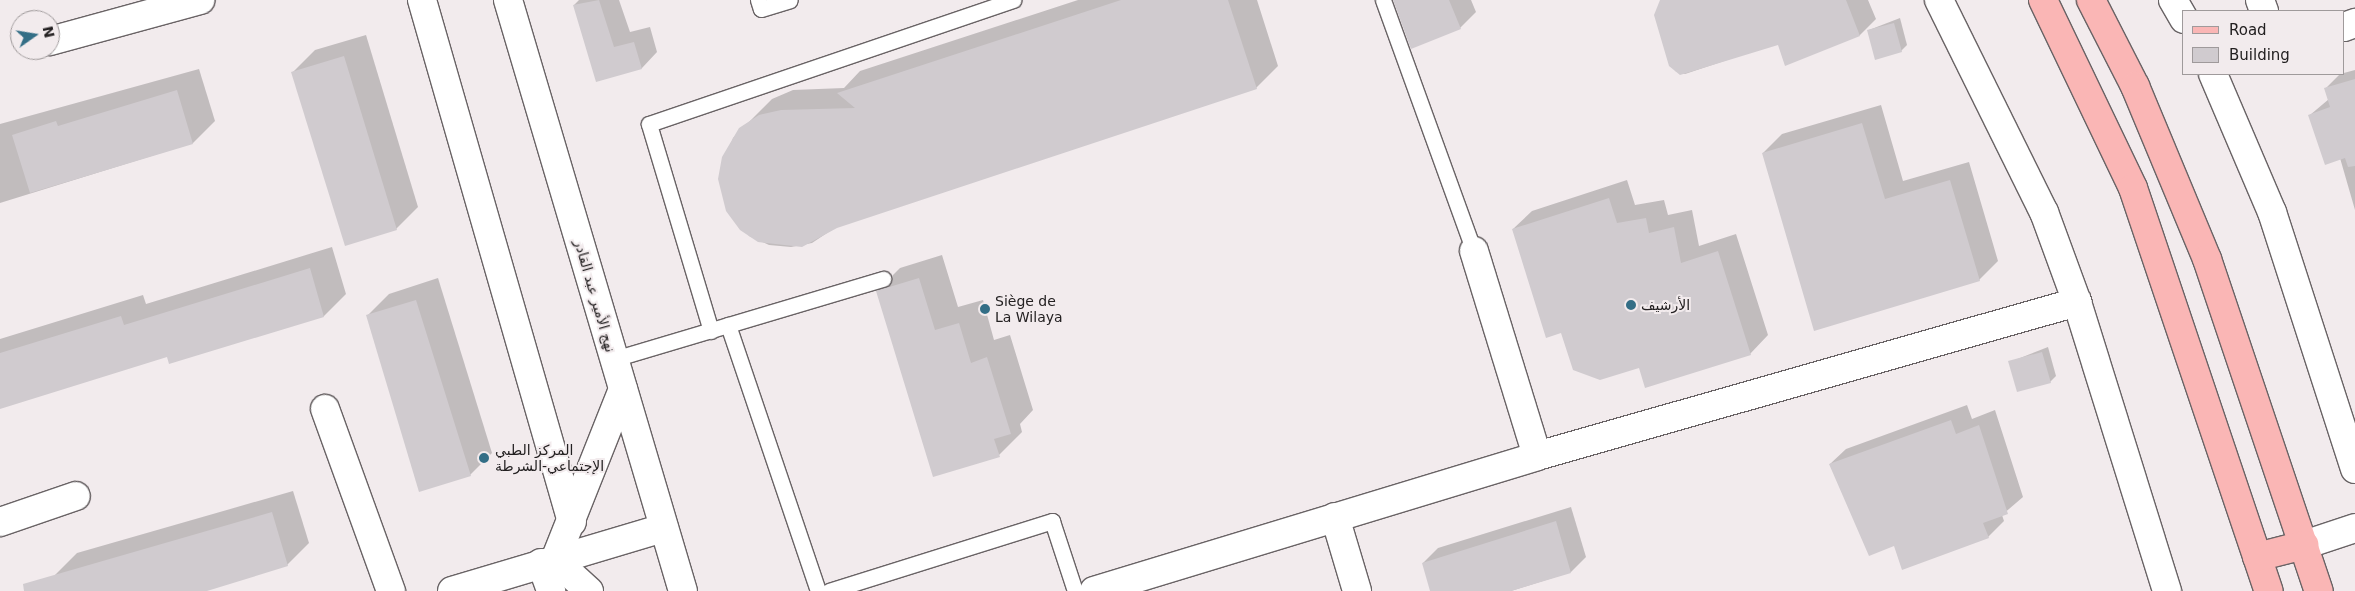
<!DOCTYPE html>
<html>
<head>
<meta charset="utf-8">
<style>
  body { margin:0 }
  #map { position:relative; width:2355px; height:591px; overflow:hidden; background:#f2ebed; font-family:"DejaVu Sans","Noto Naskh Arabic",sans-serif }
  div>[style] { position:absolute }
  .shadow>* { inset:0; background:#0003 }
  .building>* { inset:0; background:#d0cbcf }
  .roads { filter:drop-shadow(1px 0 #696365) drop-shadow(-1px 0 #696365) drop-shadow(0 1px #696365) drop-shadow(0 -1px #696365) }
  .service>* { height:15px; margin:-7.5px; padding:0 7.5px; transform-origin:7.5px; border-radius:7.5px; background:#fff }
  .minor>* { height:28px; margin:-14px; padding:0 14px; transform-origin:14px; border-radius:14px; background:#fff }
  .secondary>* { height:28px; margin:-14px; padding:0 14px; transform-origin:14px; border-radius:14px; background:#fff }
  .primary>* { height:28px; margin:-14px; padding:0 14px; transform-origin:14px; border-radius:14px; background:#fab6b5 }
  .dots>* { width:14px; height:14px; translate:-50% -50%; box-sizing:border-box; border:2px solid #f2ebed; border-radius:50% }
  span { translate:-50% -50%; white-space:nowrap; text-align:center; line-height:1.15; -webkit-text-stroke:4px #f2ebed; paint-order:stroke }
  .street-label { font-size:14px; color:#232021 }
  .poi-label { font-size:14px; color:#232021 }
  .left { translate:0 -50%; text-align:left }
  .legend { position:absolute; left:2182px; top:10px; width:162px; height:65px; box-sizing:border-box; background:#f2ebed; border:1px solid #9f9a9b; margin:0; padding:6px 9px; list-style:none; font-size:15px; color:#232021 }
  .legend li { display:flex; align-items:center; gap:10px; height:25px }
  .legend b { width:25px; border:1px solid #9f9a9b }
  .north { position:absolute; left:10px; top:10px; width:50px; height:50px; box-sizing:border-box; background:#f2ebed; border:1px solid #9f9a9b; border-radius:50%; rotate:77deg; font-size:14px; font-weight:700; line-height:20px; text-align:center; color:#232021 }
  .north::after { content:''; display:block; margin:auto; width:18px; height:22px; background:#336e86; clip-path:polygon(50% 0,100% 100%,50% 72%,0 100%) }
</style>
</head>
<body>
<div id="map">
  <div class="shadow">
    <i style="clip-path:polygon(579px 0,619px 0,630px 32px,650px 27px,657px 52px,642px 68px,597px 81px,574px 5px)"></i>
    <i style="clip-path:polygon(1078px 0,1257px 0,1278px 66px,1256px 88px,836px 227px,812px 243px,791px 247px,769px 245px,749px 236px,719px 179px,733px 138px,772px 99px,793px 90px,844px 88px,860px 71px)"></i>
    <i style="clip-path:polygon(1394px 0,1471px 0,1476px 12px,1460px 28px)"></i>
    <i style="clip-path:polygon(1664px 0,1868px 0,1876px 19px,1860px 35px,1786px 64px,1778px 43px,1685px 74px,1675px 71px)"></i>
    <i style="clip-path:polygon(1900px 18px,1907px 45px,1901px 51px,1869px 30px)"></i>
    <i style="clip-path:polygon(366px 35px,418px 207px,396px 229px,293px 72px,315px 50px)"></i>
    <i style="clip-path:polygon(199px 69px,215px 121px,193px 143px,0 203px,0 124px)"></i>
    <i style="clip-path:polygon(2355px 70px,2355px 210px,2340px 158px,2310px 115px,2329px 99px,2326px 88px,2340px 74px)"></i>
    <i style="clip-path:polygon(1881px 105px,1903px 181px,1969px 162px,1998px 261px,1979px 280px,1763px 153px,1782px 134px)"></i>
    <i style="clip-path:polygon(1627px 180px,1635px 205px,1664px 200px,1668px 215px,1692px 210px,1699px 246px,1736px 234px,1768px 335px,1750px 354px,1639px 366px,1562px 331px,1513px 229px,1532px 211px)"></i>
    <i style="clip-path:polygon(332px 247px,346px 294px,324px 316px,170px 362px,168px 356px,0 407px,0 339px,143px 295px,146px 304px)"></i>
    <i style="clip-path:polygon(942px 255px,958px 307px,983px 300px,994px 340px,1010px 335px,1033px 410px,1020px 424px,1022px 432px,999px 455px,877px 291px,900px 268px)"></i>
    <i style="clip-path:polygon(438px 278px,492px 453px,470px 475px,367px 316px,389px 294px)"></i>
    <i style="clip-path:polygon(2048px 347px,2056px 376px,2050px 382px,2010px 362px)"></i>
    <i style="clip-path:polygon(1967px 405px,1972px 419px,1995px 410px,2023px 497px,2002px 515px,2004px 521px,1988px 537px,1895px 545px,1830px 464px,1846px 449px)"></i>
    <i style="clip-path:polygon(293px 491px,309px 543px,287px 565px,201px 591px,60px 591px,55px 575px,77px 553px)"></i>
    <i style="clip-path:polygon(1571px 507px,1586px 557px,1571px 572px,1511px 591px,1433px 591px,1423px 563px,1438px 548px)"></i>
  </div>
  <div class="building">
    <i style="clip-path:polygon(599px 0,614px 47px,634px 42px,642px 69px,596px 82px,573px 5px)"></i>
    <i style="clip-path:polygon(1121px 0,1228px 0,1257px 89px,837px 228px,802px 247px,758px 242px,740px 230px,726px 211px,718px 179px,722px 157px,739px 128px,759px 115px,781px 110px,855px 108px,837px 93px)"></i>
    <i style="clip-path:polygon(1393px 0,1449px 0,1461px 29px,1411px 49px)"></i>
    <i style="clip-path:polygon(1660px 0,1846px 0,1860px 36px,1785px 66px,1778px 45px,1680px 75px,1669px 66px,1654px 15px)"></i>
    <i style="clip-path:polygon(1894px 23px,1902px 52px,1875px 60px,1867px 30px)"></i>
    <i style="clip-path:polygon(344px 56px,397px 230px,345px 246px,291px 72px)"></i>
    <i style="clip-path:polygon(2355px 79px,2355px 166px,2348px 167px,2345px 158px,2325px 165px,2308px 115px,2330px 107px,2324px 88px)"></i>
    <i style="clip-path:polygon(177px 90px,193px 144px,30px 193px,12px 135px,56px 121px,58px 126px)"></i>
    <i style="clip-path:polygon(1862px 123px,1885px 199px,1950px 180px,1980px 281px,1814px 331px,1762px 153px)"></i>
    <i style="clip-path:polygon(1609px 198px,1617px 223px,1646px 218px,1649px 233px,1674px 227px,1681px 263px,1718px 251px,1751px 355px,1645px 388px,1639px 368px,1600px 380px,1573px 370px,1561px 333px,1546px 338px,1512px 229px)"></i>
    <i style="clip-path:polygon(310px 268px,324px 317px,169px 364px,167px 357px,0 409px,0 353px,121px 316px,124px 325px)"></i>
    <i style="clip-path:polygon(919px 278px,935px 330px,959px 323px,971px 363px,987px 357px,1011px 434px,994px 439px,1000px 457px,933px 477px,876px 291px)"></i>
    <i style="clip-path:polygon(416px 300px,471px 476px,419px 492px,366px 315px)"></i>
    <i style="clip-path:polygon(2042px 352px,2051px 383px,2017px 392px,2008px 361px)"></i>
    <i style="clip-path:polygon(1951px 420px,1956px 434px,1979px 425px,2008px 514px,1983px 523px,1989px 538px,1902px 570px,1894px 546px,1869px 556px,1829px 464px)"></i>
    <i style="clip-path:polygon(272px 512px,288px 566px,207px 591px,24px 591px,23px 584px)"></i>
    <i style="clip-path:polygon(1556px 521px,1571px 573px,1511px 591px,1430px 591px,1422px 563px)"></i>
  </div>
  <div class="roads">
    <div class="service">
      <i style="left:758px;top:0;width:9px;rotate:72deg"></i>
      <i style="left:761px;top:9px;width:30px;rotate:-17deg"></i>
      <i style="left:1383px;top:0;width:267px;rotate:70.1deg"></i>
      <i style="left:728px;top:325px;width:281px;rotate:71.3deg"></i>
      <i style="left:711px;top:331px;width:216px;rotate:-106.7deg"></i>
      <i style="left:649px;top:124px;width:385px;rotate:-18.8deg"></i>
      <i style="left:614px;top:359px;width:281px;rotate:-16.6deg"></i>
      <i style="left:829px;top:591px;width:234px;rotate:-17.4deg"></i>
      <i style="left:1052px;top:521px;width:74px;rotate:71.8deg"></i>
    </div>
    <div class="minor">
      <i style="left:422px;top:0;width:543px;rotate:73.97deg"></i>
      <i style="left:1939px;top:0;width:237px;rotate:63.7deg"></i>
      <i style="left:2044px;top:212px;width:96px;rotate:69.9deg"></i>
      <i style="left:2077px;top:302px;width:303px;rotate:72.7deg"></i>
      <i style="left:2173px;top:0;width:22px;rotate:60deg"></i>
      <i style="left:2260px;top:0;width:12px;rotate:70deg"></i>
      <i style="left:2344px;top:27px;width:12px;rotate:-20deg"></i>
      <i style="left:50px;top:41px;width:156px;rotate:-15.3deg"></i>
      <i style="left:2213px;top:74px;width:150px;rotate:66.9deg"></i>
      <i style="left:2272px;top:212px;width:270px;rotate:72.1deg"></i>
      <i style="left:1474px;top:251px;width:214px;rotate:72.9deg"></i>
      <i style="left:325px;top:409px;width:194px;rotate:70.1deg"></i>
      <i style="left:1335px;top:517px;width:77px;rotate:73.4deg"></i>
      <i style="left:0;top:522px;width:80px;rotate:-18.9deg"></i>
      <i style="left:2304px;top:545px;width:54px;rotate:-18.4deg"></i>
      <i style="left:541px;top:563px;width:30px;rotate:70deg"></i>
      <i style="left:1094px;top:591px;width:463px;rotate:-16.9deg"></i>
      <i style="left:1537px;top:456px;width:562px;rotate:-15.92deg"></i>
    </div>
    <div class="secondary">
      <i style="left:508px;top:0;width:616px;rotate:73.51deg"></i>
      <i style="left:452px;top:591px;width:221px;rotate:-16.6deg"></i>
      <i style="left:589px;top:591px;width:46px;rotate:-137.6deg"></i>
      <i style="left:555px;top:560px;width:184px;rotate:-68.3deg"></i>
    </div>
    <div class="primary">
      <i style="left:2043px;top:0;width:208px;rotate:64.4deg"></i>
      <i style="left:2133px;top:188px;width:425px;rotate:71.4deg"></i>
      <i style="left:2091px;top:0;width:97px;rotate:62.9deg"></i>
      <i style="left:2135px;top:86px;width:187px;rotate:67.4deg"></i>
      <i style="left:2207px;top:259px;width:350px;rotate:71.4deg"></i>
      <i style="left:2257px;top:557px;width:49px;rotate:-14.3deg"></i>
    </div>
  </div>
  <div class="dots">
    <i style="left:1631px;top:305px;background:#336e86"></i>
    <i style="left:985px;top:309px;background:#336e86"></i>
    <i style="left:484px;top:458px;background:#336e86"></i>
  </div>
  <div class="street-label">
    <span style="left:595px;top:296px;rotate:74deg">نهج الأمير عبد القادر</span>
  </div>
  <div class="poi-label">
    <span class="left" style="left:995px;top:309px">Siège de<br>La Wilaya</span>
    <span class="left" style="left:1641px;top:305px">الأرشيف</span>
    <span class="left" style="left:495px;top:458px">المركز الطبي<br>الإجتماعي-الشرطة</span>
  </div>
  <ul class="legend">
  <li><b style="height:6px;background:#fab6b5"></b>Road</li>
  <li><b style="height:14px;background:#d0cbcf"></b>Building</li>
  </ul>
  <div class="north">N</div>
</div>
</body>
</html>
